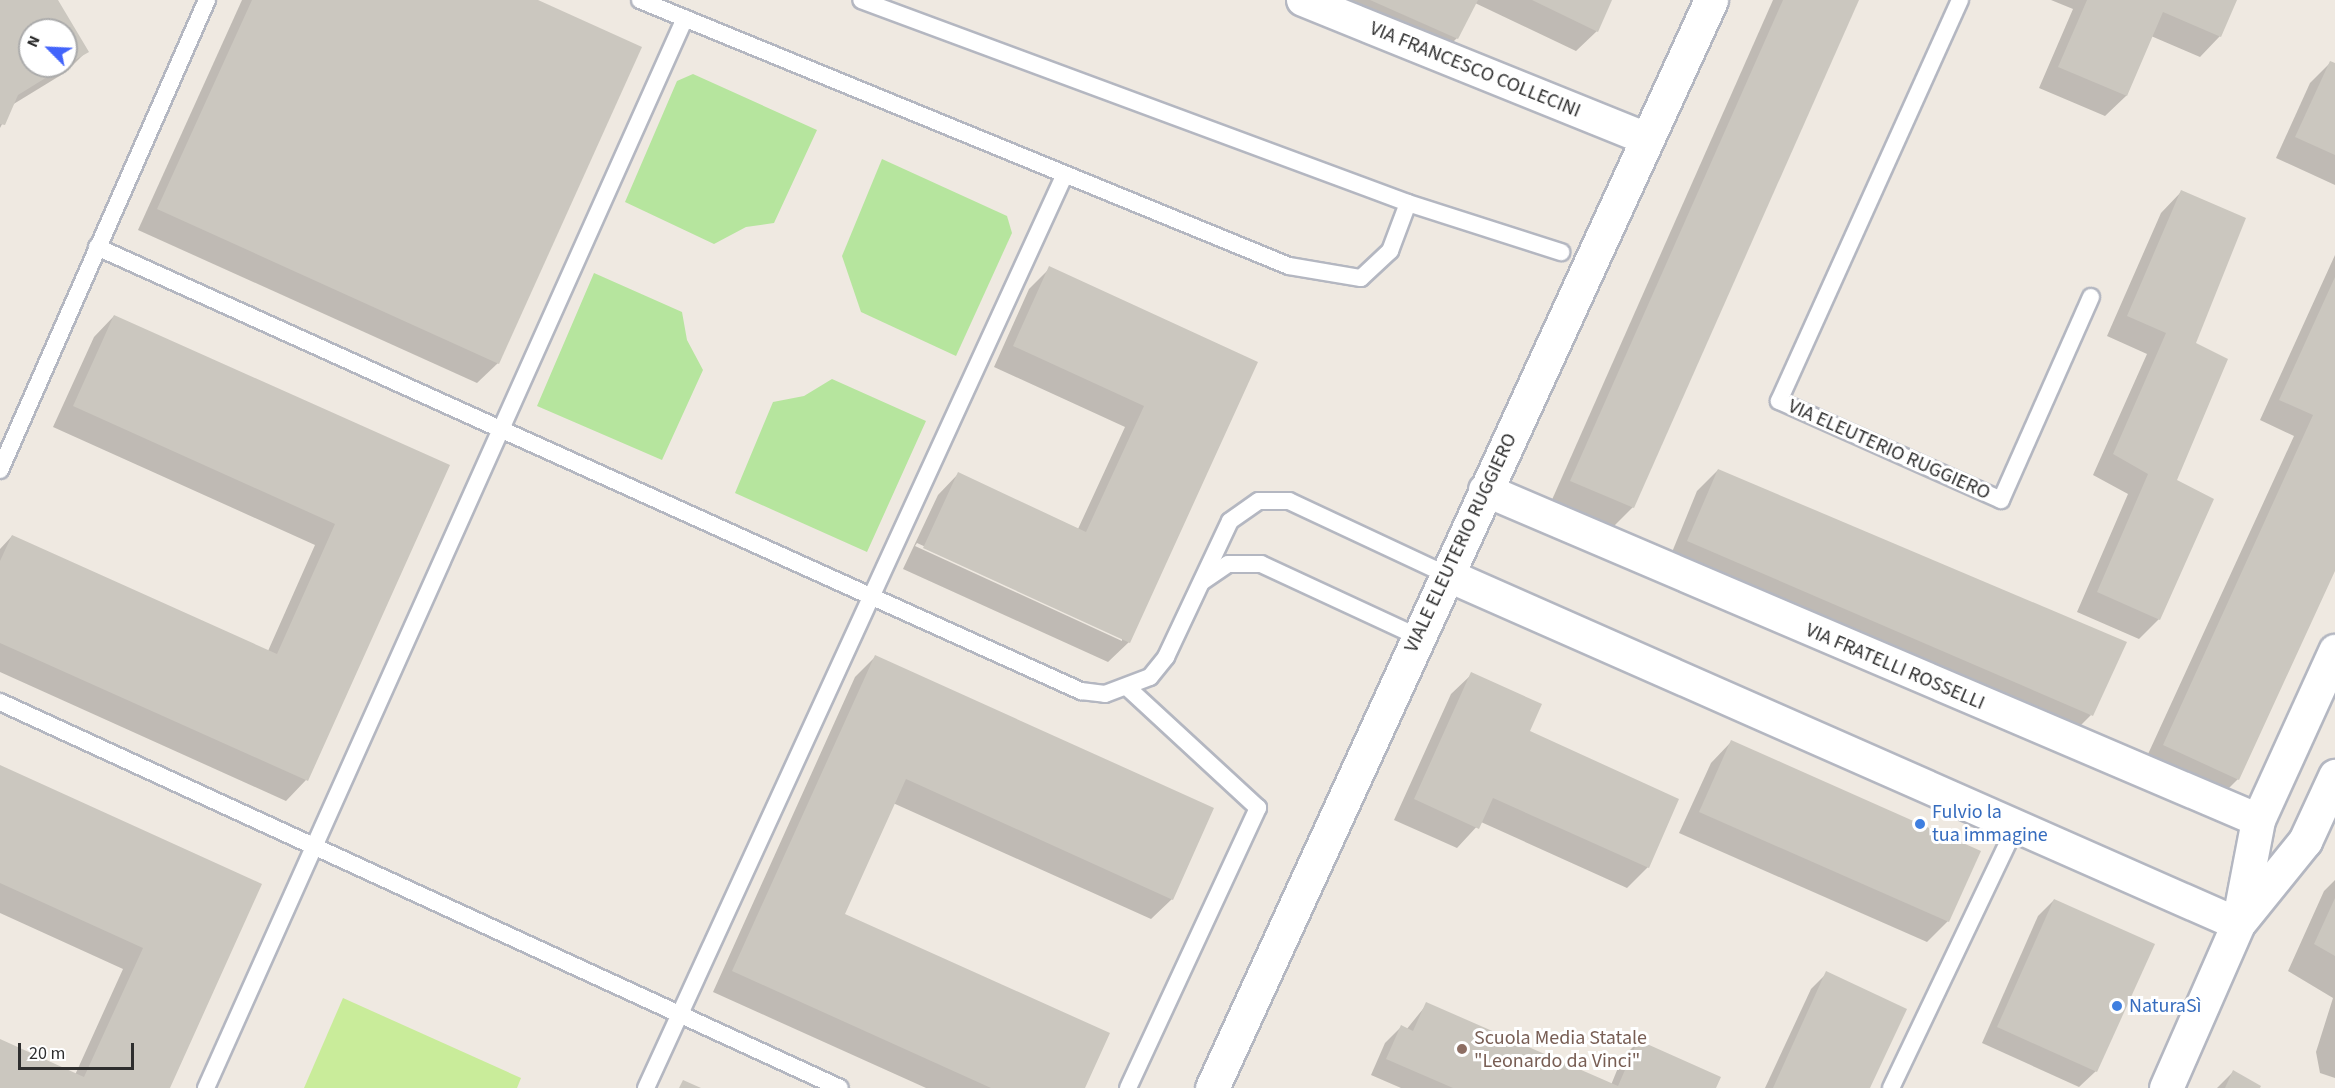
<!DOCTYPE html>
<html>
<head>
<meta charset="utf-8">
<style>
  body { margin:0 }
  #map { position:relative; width:2335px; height:1088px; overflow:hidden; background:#efe9e1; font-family:"Source Sans 3",sans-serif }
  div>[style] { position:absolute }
  .green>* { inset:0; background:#b6e59e }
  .pitch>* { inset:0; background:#c9ec9a }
  .shadow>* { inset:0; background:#0003 }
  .building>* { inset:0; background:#cbc7bf }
  .roads { filter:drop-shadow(2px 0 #b4b7c1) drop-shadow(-2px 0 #b4b7c1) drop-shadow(0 2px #b4b7c1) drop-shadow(0 -2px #b4b7c1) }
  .service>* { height:16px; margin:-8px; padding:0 8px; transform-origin:8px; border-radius:8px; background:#fff }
  .minor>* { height:32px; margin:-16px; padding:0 16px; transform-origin:16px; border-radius:16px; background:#fff }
  .tertiary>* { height:33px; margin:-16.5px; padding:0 16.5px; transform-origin:16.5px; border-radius:16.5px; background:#fff }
  .dots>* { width:16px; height:16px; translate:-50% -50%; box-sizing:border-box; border:3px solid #fff; border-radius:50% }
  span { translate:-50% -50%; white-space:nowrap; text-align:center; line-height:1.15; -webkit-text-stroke:6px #fff; paint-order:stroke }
  .street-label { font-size:20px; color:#2e2e2e }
  .shop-label { font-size:20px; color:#366cbe }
  .left { translate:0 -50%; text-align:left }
  .education-label { font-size:20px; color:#785e54 }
  .north { position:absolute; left:18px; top:18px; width:60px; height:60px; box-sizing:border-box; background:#fff; border:2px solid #ababab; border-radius:50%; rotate:294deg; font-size:16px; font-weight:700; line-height:24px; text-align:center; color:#2e2e2e }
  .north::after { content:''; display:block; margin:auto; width:21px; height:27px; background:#4264fb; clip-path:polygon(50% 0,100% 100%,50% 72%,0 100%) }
  .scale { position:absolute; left:18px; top:1043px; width:116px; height:27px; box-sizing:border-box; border:3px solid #2e2e2e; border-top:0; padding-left:8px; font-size:18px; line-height:21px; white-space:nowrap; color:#2e2e2e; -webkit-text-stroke:4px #fff; paint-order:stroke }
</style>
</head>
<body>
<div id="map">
  <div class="green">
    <i style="clip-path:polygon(693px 74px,817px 130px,774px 223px,746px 227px,714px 244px,625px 202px,677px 81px)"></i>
    <i style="clip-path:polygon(882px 159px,1007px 216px,1012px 233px,956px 356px,861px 312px,842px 256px)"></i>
    <i style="clip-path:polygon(594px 273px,682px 312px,687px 340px,703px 370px,662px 460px,537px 406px)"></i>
    <i style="clip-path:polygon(832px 379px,926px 421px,867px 552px,735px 493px,773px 402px,804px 396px)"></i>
  </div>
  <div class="pitch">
    <i style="clip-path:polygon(343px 998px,521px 1078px,517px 1088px,304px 1088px)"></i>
  </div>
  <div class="shadow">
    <i style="clip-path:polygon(evenodd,0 0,57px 0,87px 51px,66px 72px,12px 105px,0 128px,0 0,30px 30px,66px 30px,66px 66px,30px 66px,30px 30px)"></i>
    <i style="clip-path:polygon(242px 0,535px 0,498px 363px,477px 383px,138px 230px)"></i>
    <i style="clip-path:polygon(1304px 0,1610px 0,1597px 31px,1576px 51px,1475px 3px,1457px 38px,1436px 59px)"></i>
    <i style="clip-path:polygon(1773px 0,1857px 0,1633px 507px,1612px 528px,1551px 502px)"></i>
    <i style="clip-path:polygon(2051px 0,2236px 0,2220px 36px,2200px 57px,2151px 36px,2126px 96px,2105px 116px,2039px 88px,2073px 9px)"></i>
    <i style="clip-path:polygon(2331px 62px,2335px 64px,2335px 185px,2276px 158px,2310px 83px)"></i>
    <i style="clip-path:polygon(2181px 192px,2194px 344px,2159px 619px,2139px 639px,2077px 612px,2128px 494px,2093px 475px,2147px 354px,2107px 336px,2161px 213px)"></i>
    <i style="clip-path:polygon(2335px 255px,2335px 567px,2238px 779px,2218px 799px,2143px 765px,2294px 436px,2260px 420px)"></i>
    <i style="clip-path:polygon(evenodd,1050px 268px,1256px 363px,1129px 642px,1108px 662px,903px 569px,938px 495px,958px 474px,1078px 529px,1125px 427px,994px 367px,1029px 289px,1050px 268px,917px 543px,1122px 637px,1122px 641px,915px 546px,917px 543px)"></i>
    <i style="clip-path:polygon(114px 316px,448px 466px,306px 780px,286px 801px,0 672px,0 549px,12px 536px,268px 651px,315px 545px,53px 427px,94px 337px)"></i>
    <i style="clip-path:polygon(1718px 470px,2091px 715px,2071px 735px,1668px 562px,1697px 491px)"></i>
    <i style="clip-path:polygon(875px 657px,1172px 899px,1151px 919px,893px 803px,843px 915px,1083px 1088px,926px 1088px,713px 992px,855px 677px)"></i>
    <i style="clip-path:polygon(1472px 674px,1648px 867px,1627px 888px,1481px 822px,1457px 848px,1394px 820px,1451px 694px)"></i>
    <i style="clip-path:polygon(1731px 742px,1948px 921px,1927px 942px,1679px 833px,1711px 763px)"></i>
    <i style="clip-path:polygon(0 766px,260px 885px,168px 1088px,0 1088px,0 1040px,75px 1075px,123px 969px,0 913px)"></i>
    <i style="clip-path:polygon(2335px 880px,2335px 1078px,2320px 1073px,2316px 1052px,2333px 998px,2288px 971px,2324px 891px)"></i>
    <i style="clip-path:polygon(2054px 900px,2096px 1071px,2079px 1087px,1982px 1043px,2038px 916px)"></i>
    <i style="clip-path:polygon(1827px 973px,1869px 1088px,1765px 1088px,1811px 989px)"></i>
    <i style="clip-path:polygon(1427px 1004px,1611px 1085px,1622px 1058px,1638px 1042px,1714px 1088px,1401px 1088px,1371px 1075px,1385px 1043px,1401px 1027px,1406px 1030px)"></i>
    <i style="clip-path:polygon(2233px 1072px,2258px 1088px,2217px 1088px)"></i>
  </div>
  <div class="building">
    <i style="clip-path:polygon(0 0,58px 0,89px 52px,66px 65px,66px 30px,30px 30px,30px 66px,65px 66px,18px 95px,5px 125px,0 124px)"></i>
    <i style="clip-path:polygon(252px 0,538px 0,642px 47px,499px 364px,157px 209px)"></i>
    <i style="clip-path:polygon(1370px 0,1478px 0,1458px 39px)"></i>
    <i style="clip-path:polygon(1532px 0,1612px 0,1598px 32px)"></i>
    <i style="clip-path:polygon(1783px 0,1859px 0,1634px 508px,1570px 481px)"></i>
    <i style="clip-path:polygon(2087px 0,2237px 0,2221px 37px,2163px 12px,2127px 96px,2058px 67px)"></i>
    <i style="clip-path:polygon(2330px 61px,2335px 63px,2335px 155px,2295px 137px)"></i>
    <i style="clip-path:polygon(2181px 190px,2246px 218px,2196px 343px,2228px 359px,2177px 480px,2214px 499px,2160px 620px,2097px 592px,2148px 474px,2113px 454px,2166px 333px,2127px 316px)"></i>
    <i style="clip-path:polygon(1049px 266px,1258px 362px,1130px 643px,923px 548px,958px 472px,1086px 532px,1144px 406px,1013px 346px)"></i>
    <i style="clip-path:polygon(2335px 277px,2335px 571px,2239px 780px,2163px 745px,2313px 415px,2279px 400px)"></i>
    <i style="clip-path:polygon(114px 315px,450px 465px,308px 781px,0 643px,0 561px,12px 535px,277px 654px,335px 524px,73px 406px)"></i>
    <i style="clip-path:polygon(1718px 469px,2127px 642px,2093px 716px,1687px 541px)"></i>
    <i style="clip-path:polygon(875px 655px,1214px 808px,1173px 900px,906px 779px,845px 914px,1110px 1033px,1085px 1088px,991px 1088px,732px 971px)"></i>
    <i style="clip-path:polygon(1471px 672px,1542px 704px,1530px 731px,1679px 799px,1649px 868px,1493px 798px,1479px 829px,1414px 799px)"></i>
    <i style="clip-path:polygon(1731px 740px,1981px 851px,1949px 922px,1699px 812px)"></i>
    <i style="clip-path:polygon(0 765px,262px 884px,170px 1088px,0 1088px,0 1039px,84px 1077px,143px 948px,0 883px)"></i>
    <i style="clip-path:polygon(2335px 898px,2335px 956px,2314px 944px)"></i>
    <i style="clip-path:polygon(2054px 899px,2155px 944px,2097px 1072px,1997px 1027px)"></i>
    <i style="clip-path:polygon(1826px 971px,1907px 1009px,1870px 1088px,1773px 1088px)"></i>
    <i style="clip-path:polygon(1426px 1002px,1618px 1086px,1638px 1040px,1721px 1077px,1716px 1088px,1453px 1088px,1386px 1059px,1401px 1025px,1413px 1031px)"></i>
    <i style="clip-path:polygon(2233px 1070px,2261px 1086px,2260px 1088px,2225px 1088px)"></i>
    <i style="clip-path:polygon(683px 1080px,701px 1088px,679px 1088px)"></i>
  </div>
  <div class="roads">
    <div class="service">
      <i style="left:640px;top:0;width:701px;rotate:22.29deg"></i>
      <i style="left:1289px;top:266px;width:73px;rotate:9.5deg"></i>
      <i style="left:1361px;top:278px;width:40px;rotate:-43deg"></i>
      <i style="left:1390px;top:251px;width:51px;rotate:-69.4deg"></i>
      <i style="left:1408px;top:203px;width:583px;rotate:-159.64deg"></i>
      <i style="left:1960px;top:0;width:440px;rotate:114.3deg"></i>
      <i style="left:1779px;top:401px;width:243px;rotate:24deg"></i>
      <i style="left:2001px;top:500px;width:222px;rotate:-66.1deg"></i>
      <i style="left:1408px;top:203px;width:161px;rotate:17.8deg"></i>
      <i style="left:97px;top:247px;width:1080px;rotate:24.29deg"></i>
      <i style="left:1081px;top:691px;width:24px;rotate:7deg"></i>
      <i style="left:1105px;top:694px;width:48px;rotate:-20.7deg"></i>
      <i style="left:1150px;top:677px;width:26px;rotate:-51deg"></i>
      <i style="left:1166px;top:657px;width:150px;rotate:-64.8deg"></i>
      <i style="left:1230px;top:521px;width:35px;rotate:-35deg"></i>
      <i style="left:1259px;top:501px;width:30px"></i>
      <i style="left:1289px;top:501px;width:174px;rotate:25.1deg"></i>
      <i style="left:0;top:470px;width:514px;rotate:-66.23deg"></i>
      <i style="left:1203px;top:581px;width:30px;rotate:-34deg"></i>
      <i style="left:1228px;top:564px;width:33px"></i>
      <i style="left:1261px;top:564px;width:173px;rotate:24.9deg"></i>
      <i style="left:0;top:702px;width:924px;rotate:24.68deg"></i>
      <i style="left:206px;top:1088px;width:1172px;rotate:-65.88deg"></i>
      <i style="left:646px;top:1088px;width:1005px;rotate:-65.37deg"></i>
      <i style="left:1128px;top:1088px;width:309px;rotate:-65.1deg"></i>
      <i style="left:1258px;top:808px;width:176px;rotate:-137.3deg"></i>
      <i style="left:1891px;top:1088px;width:290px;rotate:-64.5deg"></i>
    </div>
    <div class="minor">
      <i style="left:1303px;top:0;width:371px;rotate:22deg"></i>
      <i style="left:1485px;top:490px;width:840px;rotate:23.12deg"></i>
      <i style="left:1447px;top:575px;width:865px;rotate:23.81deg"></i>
    </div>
    <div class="tertiary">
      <i style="left:2241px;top:920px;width:102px;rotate:-51deg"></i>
      <i style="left:2305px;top:841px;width:72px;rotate:-65.2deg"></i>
      <i style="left:1212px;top:1088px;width:1197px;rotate:-65.36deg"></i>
      <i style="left:2166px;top:1088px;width:179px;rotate:-66.3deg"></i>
      <i style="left:2238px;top:924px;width:106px;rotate:-79.1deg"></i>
      <i style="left:2258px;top:820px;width:186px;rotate:-65.5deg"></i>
    </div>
  </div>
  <div class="dots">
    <i style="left:1920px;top:824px;background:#3f7fe0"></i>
    <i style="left:2117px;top:1006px;background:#3f7fe0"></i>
    <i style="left:1462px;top:1049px;background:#8d6e63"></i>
  </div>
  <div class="street-label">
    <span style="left:1475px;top:70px;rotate:22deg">VIA FRANCESCO COLLECINI</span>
    <span style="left:1889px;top:450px;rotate:24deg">VIA ELEUTERIO RUGGIERO</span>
    <span style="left:1461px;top:543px;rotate:-65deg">VIALE ELEUTERIO RUGGIERO</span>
    <span style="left:1895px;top:667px;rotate:23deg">VIA FRATELLI ROSSELLI</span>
  </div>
  <div class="shop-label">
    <span class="left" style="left:1932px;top:824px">Fulvio la<br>tua immagine</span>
    <span class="left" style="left:2129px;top:1006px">NaturaSì</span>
  </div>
  <div class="education-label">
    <span class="left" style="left:1474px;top:1050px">Scuola Media Statale<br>"Leonardo da Vinci"</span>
  </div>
  <div class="north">N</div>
  <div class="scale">20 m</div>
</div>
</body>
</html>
